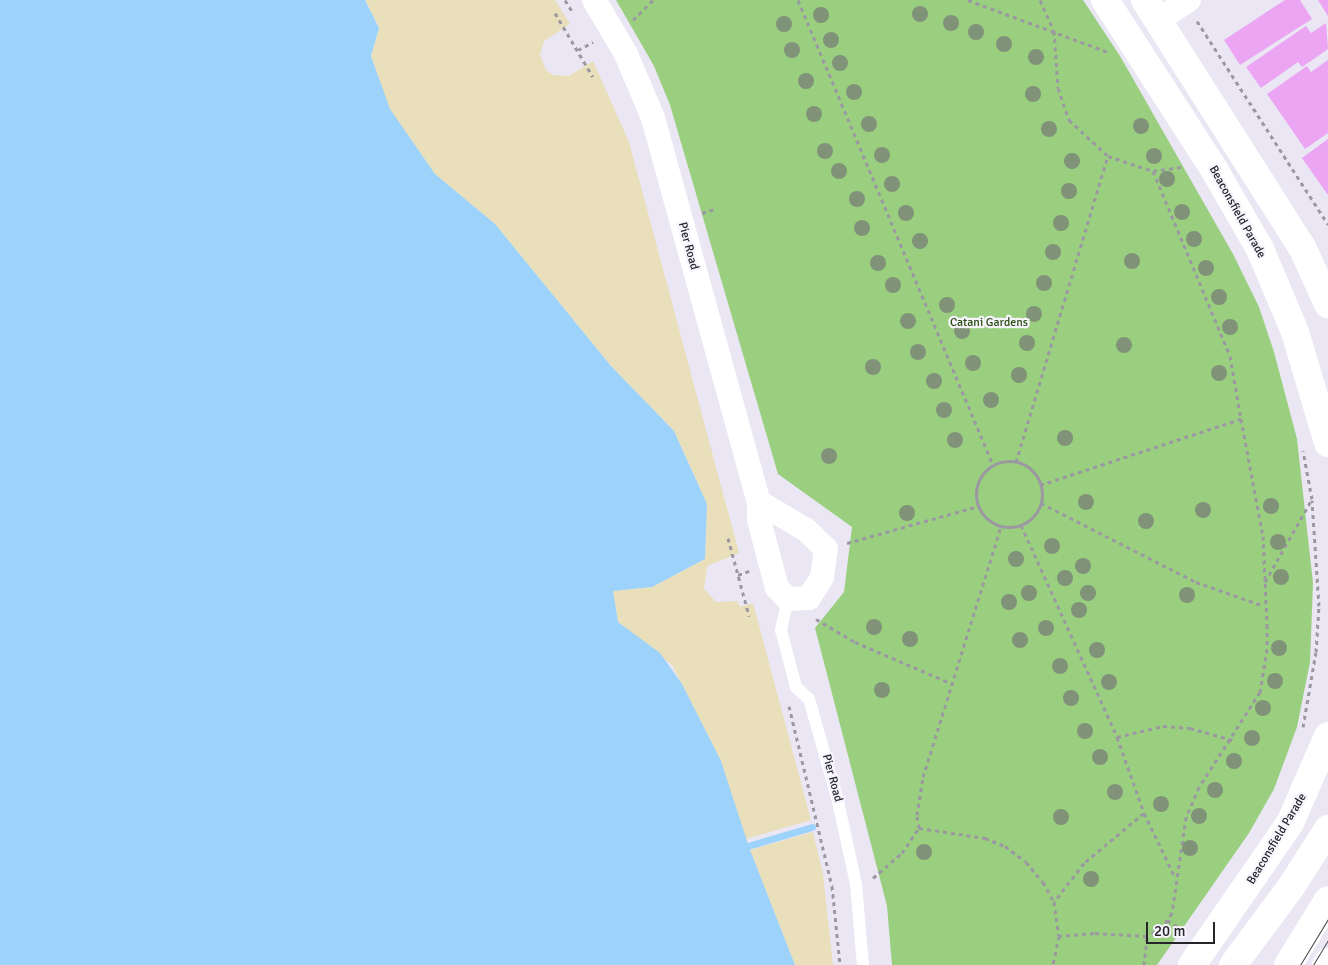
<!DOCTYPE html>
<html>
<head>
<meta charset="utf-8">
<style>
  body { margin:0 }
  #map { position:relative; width:1328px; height:965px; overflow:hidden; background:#eae6f3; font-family:Signika,sans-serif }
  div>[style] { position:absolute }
  .green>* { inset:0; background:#9acf7f }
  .sand>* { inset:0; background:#e9dfba }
  .water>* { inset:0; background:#9dd3fa }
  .stream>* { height:7px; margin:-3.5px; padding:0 3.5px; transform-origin:3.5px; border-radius:3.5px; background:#9dd3fa }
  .building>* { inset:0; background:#eba5f2 }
  .path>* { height:3px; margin-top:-1.5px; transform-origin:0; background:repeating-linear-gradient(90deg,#9b98a2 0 4px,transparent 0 8px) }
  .path>.ring { margin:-1.5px; padding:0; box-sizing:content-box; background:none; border:3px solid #9b98a2; border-radius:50% }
  .lane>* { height:12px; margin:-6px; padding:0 6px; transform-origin:6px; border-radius:6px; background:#fff }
  .street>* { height:24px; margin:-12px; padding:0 12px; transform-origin:12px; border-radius:12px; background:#fff }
  .secondary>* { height:28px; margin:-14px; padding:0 14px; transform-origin:14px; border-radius:14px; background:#fff }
  .primary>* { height:28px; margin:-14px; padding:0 14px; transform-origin:14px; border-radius:14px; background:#fff }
  .tram>* { height:1px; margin:-0.5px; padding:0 0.5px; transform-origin:0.5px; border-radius:0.5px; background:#424146 }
  .trees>* { width:16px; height:16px; margin:-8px; border-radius:50%; background:#809277 }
  span { translate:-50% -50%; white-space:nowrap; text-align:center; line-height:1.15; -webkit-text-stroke:4.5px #f7f4fe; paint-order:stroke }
  .street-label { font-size:12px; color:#262529 }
  .park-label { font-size:12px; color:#294d11 }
  .scale { position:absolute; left:1146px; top:922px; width:69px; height:22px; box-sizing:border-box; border:2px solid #262529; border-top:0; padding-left:6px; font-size:15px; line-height:18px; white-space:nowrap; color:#262529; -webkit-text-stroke:4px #f7f4fe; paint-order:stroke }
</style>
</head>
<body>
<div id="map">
  <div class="green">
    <i style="clip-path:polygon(616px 0,1083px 0,1120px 56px,1233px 254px,1259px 307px,1274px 352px,1297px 439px,1313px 583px,1310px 662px,1297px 727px,1274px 789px,1249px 833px,1157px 965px,892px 965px,887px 906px,815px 628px,844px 592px,852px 527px,778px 474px,670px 105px,654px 66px)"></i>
  </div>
  <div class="sand">
    <i style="clip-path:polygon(365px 0,555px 0,570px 24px,544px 41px,540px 55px,546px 70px,553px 75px,569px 76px,593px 61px,629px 142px,739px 553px,707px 566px,704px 589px,716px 602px,737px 601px,740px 607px,753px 603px,811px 820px,746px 839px,721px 761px,672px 665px,618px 622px,613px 591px,652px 587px,705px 559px,707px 504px,674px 431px,611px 366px,495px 224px,435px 174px,389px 109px,371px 56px,379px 28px)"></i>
    <i style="clip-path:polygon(813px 832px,823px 874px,833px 965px,795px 965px,750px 850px)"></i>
  </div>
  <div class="water">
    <i style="clip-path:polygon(0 0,365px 0,379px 28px,371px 56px,390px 109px,435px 174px,495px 224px,611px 366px,674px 431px,707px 504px,705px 559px,652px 587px,613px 591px,618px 622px,660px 653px,682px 684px,721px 761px,750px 850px,795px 965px,0 965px)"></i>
  </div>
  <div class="stream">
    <i style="left:741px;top:848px;width:74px;rotate:-16.5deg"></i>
  </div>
  <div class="building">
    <i style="clip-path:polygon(1285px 0,1300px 0,1312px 19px,1240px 65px,1224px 40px)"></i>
    <i style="clip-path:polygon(1318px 0,1328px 0,1328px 16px)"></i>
    <i style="clip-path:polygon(1326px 23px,1328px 49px,1302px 67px,1298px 62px,1261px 88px,1246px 67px,1306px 26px,1311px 33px)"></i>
    <i style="clip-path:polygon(1328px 60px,1328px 133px,1305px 149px,1267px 94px,1307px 66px,1311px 72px)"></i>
    <i style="clip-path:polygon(1328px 139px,1328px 195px,1302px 158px)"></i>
  </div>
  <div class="path">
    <i style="left:565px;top:0;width:15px;rotate:58deg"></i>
    <i style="left:798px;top:0;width:504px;rotate:67.25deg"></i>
    <i style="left:968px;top:0;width:149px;rotate:20.4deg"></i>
    <i style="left:1040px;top:0;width:34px;rotate:66deg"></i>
    <i style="left:1054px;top:31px;width:57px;rotate:86deg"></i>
    <i style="left:1058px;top:88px;width:34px;rotate:71deg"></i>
    <i style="left:1069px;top:120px;width:53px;rotate:42.7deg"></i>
    <i style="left:555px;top:13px;width:74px;rotate:59.3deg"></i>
    <i style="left:633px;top:20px;width:28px;rotate:-45deg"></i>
    <i style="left:1197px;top:21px;width:242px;rotate:57.2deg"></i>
    <i style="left:578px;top:50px;width:17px;rotate:-28deg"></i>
    <i style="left:1153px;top:171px;width:30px;rotate:-8deg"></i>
    <i style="left:702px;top:213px;width:13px;rotate:-18deg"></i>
    <i class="ring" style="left:976px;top:461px;width:63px;height:63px"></i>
    <i style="left:1016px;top:462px;width:320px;rotate:-73.3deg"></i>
    <i style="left:1108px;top:156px;width:47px;rotate:18.4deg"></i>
    <i style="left:1153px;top:171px;width:200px;rotate:67.4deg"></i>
    <i style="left:1230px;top:356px;width:64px;rotate:80.1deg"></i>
    <i style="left:1040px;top:485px;width:212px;rotate:-18.2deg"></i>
    <i style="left:1241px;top:419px;width:119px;rotate:79.4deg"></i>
    <i style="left:1263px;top:536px;width:89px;rotate:87.4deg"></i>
    <i style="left:1267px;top:625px;width:24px;rotate:90deg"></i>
    <i style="left:1267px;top:649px;width:44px;rotate:99.2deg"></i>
    <i style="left:1260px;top:692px;width:113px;rotate:122.7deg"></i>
    <i style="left:1199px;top:787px;width:33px;rotate:113deg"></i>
    <i style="left:1186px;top:817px;width:97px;rotate:98.3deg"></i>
    <i style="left:1172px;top:913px;width:18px;rotate:124deg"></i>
    <i style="left:1162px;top:928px;width:17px;rotate:152deg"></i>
    <i style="left:1147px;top:936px;width:53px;rotate:-176.8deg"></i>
    <i style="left:1094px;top:933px;width:35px;rotate:175deg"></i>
    <i style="left:1041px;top:503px;width:174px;rotate:27deg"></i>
    <i style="left:1196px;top:582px;width:72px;rotate:19.4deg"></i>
    <i style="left:1021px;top:525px;width:233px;rotate:65.6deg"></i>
    <i style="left:1117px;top:737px;width:81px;rotate:70.4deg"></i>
    <i style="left:1144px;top:813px;width:78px;rotate:140.2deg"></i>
    <i style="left:1084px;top:863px;width:49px;rotate:127.6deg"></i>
    <i style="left:728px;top:538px;width:81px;rotate:74.9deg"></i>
    <i style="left:847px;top:543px;width:137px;rotate:-15.7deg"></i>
    <i style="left:738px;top:575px;width:12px;rotate:-20deg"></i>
    <i style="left:1265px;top:582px;width:95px;rotate:-60.5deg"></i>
    <i style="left:1312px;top:499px;width:49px;rotate:-100.6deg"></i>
    <i style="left:816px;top:619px;width:45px;rotate:30.5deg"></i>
    <i style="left:855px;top:642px;width:103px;rotate:23.3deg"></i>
    <i style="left:789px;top:706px;width:185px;rotate:76.6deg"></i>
    <i style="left:832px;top:886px;width:79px;rotate:84.2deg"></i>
    <i style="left:1303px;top:727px;width:76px;rotate:-80.2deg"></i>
    <i style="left:1316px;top:652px;width:46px;rotate:-86.3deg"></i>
    <i style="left:1319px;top:606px;width:106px;rotate:-93.8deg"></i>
    <i style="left:1117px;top:737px;width:47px;rotate:-13.4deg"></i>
    <i style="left:1163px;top:726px;width:27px;rotate:4deg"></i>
    <i style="left:1190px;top:728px;width:44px;rotate:15.9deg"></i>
    <i style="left:1144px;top:813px;width:71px;rotate:64.2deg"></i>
    <i style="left:919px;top:828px;width:67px;rotate:8.6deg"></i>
    <i style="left:985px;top:838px;width:22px;rotate:22deg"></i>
    <i style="left:1005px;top:846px;width:26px;rotate:37deg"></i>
    <i style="left:1026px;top:862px;width:26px;rotate:50deg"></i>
    <i style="left:1043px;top:882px;width:23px;rotate:61deg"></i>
    <i style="left:1054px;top:902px;width:34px;rotate:82deg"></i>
    <i style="left:1059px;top:936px;width:30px;rotate:102deg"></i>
    <i style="left:873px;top:878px;width:38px;rotate:-41deg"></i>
    <i style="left:902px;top:853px;width:30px;rotate:-56deg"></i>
    <i style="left:919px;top:828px;width:13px;rotate:-99deg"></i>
    <i style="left:917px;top:815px;width:38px;rotate:-81deg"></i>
    <i style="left:923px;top:777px;width:263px;rotate:-72.7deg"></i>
    <i style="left:1167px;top:920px;width:19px;rotate:32deg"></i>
    <i style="left:1144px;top:965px;width:29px;rotate:-84deg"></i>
  </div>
  <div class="lane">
    <i style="left:788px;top:599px;width:32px;rotate:103deg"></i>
    <i style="left:781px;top:630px;width:59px;rotate:75.3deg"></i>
    <i style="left:796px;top:687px;width:18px;rotate:43deg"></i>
    <i style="left:809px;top:699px;width:102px;rotate:74.1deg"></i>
    <i style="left:837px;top:797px;width:89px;rotate:77.7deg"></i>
    <i style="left:856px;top:884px;width:81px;rotate:85.1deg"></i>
  </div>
  <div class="street">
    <i style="left:594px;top:0;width:63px;rotate:59.3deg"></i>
    <i style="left:626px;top:54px;width:69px;rotate:67.1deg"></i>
    <i style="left:653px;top:118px;width:398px;rotate:74.6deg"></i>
    <i style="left:759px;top:502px;width:18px;rotate:90deg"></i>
    <i style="left:759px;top:520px;width:70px;rotate:75.2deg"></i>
    <i style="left:777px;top:588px;width:16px;rotate:45deg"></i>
    <i style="left:788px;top:599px;width:21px;rotate:-3deg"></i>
    <i style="left:809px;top:598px;width:25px;rotate:-58deg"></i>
    <i style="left:822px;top:577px;width:28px;rotate:-82deg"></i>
    <i style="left:826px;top:549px;width:28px;rotate:-136deg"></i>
    <i style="left:806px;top:530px;width:55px;rotate:-149.2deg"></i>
    <i style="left:1158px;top:20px;width:37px;rotate:-33deg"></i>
  </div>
  <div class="secondary">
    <i style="left:1288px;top:965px;width:76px;rotate:-58.4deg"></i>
    <i style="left:1326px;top:965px;width:4px;rotate:-56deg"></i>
  </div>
  <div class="primary">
    <i style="left:1105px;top:0;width:203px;rotate:57.2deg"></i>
    <i style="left:1215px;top:171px;width:90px;rotate:60deg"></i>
    <i style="left:1260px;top:249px;width:90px;rotate:67.1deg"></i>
    <i style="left:1295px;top:332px;width:116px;rotate:73.4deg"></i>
    <i style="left:1145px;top:0;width:293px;rotate:57.6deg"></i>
    <i style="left:1302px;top:247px;width:63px;rotate:65.5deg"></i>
    <i style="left:1192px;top:965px;width:173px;rotate:-55.4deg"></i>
    <i style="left:1290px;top:823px;width:95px;rotate:-66.4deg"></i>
    <i style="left:1233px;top:965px;width:97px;rotate:-53.4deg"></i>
    <i style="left:1291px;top:887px;width:69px;rotate:-57.5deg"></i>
  </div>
  <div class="tram">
    <i style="left:1300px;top:965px;width:54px;rotate:-58.7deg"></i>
    <i style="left:1313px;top:965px;width:29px;rotate:-59deg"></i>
  </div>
  <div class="trees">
    <i style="left:920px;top:14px"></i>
    <i style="left:821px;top:15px"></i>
    <i style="left:951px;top:23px"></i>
    <i style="left:784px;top:24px"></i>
    <i style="left:976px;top:32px"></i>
    <i style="left:831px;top:40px"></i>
    <i style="left:1004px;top:44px"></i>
    <i style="left:792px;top:50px"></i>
    <i style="left:1036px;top:57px"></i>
    <i style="left:840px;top:63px"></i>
    <i style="left:806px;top:81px"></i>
    <i style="left:854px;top:92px"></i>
    <i style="left:1033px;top:94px"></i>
    <i style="left:814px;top:114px"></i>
    <i style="left:869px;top:124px"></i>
    <i style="left:1141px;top:126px"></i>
    <i style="left:1049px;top:129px"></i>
    <i style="left:825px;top:151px"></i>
    <i style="left:882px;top:155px"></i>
    <i style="left:1154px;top:156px"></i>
    <i style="left:1072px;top:161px"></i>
    <i style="left:839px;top:171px"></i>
    <i style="left:1167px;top:179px"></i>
    <i style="left:892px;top:184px"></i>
    <i style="left:1069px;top:191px"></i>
    <i style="left:857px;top:199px"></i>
    <i style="left:1182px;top:212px"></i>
    <i style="left:906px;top:213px"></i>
    <i style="left:1061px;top:223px"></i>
    <i style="left:862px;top:228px"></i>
    <i style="left:1194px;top:239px"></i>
    <i style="left:920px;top:241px"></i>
    <i style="left:1053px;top:252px"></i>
    <i style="left:1132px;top:261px"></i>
    <i style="left:878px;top:263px"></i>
    <i style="left:1206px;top:268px"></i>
    <i style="left:1044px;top:283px"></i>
    <i style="left:893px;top:285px"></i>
    <i style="left:1219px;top:297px"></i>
    <i style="left:947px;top:305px"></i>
    <i style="left:1034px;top:314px"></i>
    <i style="left:908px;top:321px"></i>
    <i style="left:1230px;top:327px"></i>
    <i style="left:962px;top:331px"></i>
    <i style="left:1027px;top:343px"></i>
    <i style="left:1124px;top:345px"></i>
    <i style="left:918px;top:352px"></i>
    <i style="left:973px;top:363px"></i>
    <i style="left:873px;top:367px"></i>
    <i style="left:1219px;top:373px"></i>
    <i style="left:1019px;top:375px"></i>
    <i style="left:934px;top:381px"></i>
    <i style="left:991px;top:400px"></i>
    <i style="left:944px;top:410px"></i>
    <i style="left:1065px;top:438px"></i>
    <i style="left:955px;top:440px"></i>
    <i style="left:829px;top:456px"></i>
    <i style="left:1086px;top:502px"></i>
    <i style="left:1271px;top:506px"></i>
    <i style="left:1203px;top:510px"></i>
    <i style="left:907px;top:513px"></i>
    <i style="left:1146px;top:521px"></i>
    <i style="left:1278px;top:542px"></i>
    <i style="left:1052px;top:546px"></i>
    <i style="left:1016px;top:559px"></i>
    <i style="left:1083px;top:566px"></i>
    <i style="left:1281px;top:577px"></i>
    <i style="left:1065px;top:578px"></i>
    <i style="left:1029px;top:593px"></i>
    <i style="left:1088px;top:593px"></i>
    <i style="left:1187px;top:595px"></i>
    <i style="left:1009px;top:602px"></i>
    <i style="left:1079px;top:610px"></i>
    <i style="left:874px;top:627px"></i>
    <i style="left:1046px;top:628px"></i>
    <i style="left:910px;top:639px"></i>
    <i style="left:1020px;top:640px"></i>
    <i style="left:1279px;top:648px"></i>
    <i style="left:1097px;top:650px"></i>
    <i style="left:1060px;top:666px"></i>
    <i style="left:1275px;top:681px"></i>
    <i style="left:1109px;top:682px"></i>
    <i style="left:882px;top:690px"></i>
    <i style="left:1071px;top:698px"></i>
    <i style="left:1263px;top:708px"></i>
    <i style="left:1085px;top:731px"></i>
    <i style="left:1252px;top:738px"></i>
    <i style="left:1100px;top:757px"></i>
    <i style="left:1234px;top:761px"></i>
    <i style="left:1215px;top:790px"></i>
    <i style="left:1115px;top:792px"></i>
    <i style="left:1161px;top:804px"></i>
    <i style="left:1199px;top:816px"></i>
    <i style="left:1061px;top:817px"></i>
    <i style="left:1190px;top:848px"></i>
    <i style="left:924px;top:852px"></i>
    <i style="left:1091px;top:879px"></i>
  </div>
  <div class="street-label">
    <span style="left:1237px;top:212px;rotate:61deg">Beaconsfield Parade</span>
    <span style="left:688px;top:246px;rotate:75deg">Pier Road</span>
    <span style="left:832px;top:778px;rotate:75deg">Pier Road</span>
    <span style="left:1277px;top:839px;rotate:-59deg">Beaconsfield Parade</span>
  </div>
  <div class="park-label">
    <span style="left:989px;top:323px">Catani Gardens</span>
  </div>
  <div class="scale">20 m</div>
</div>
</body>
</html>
